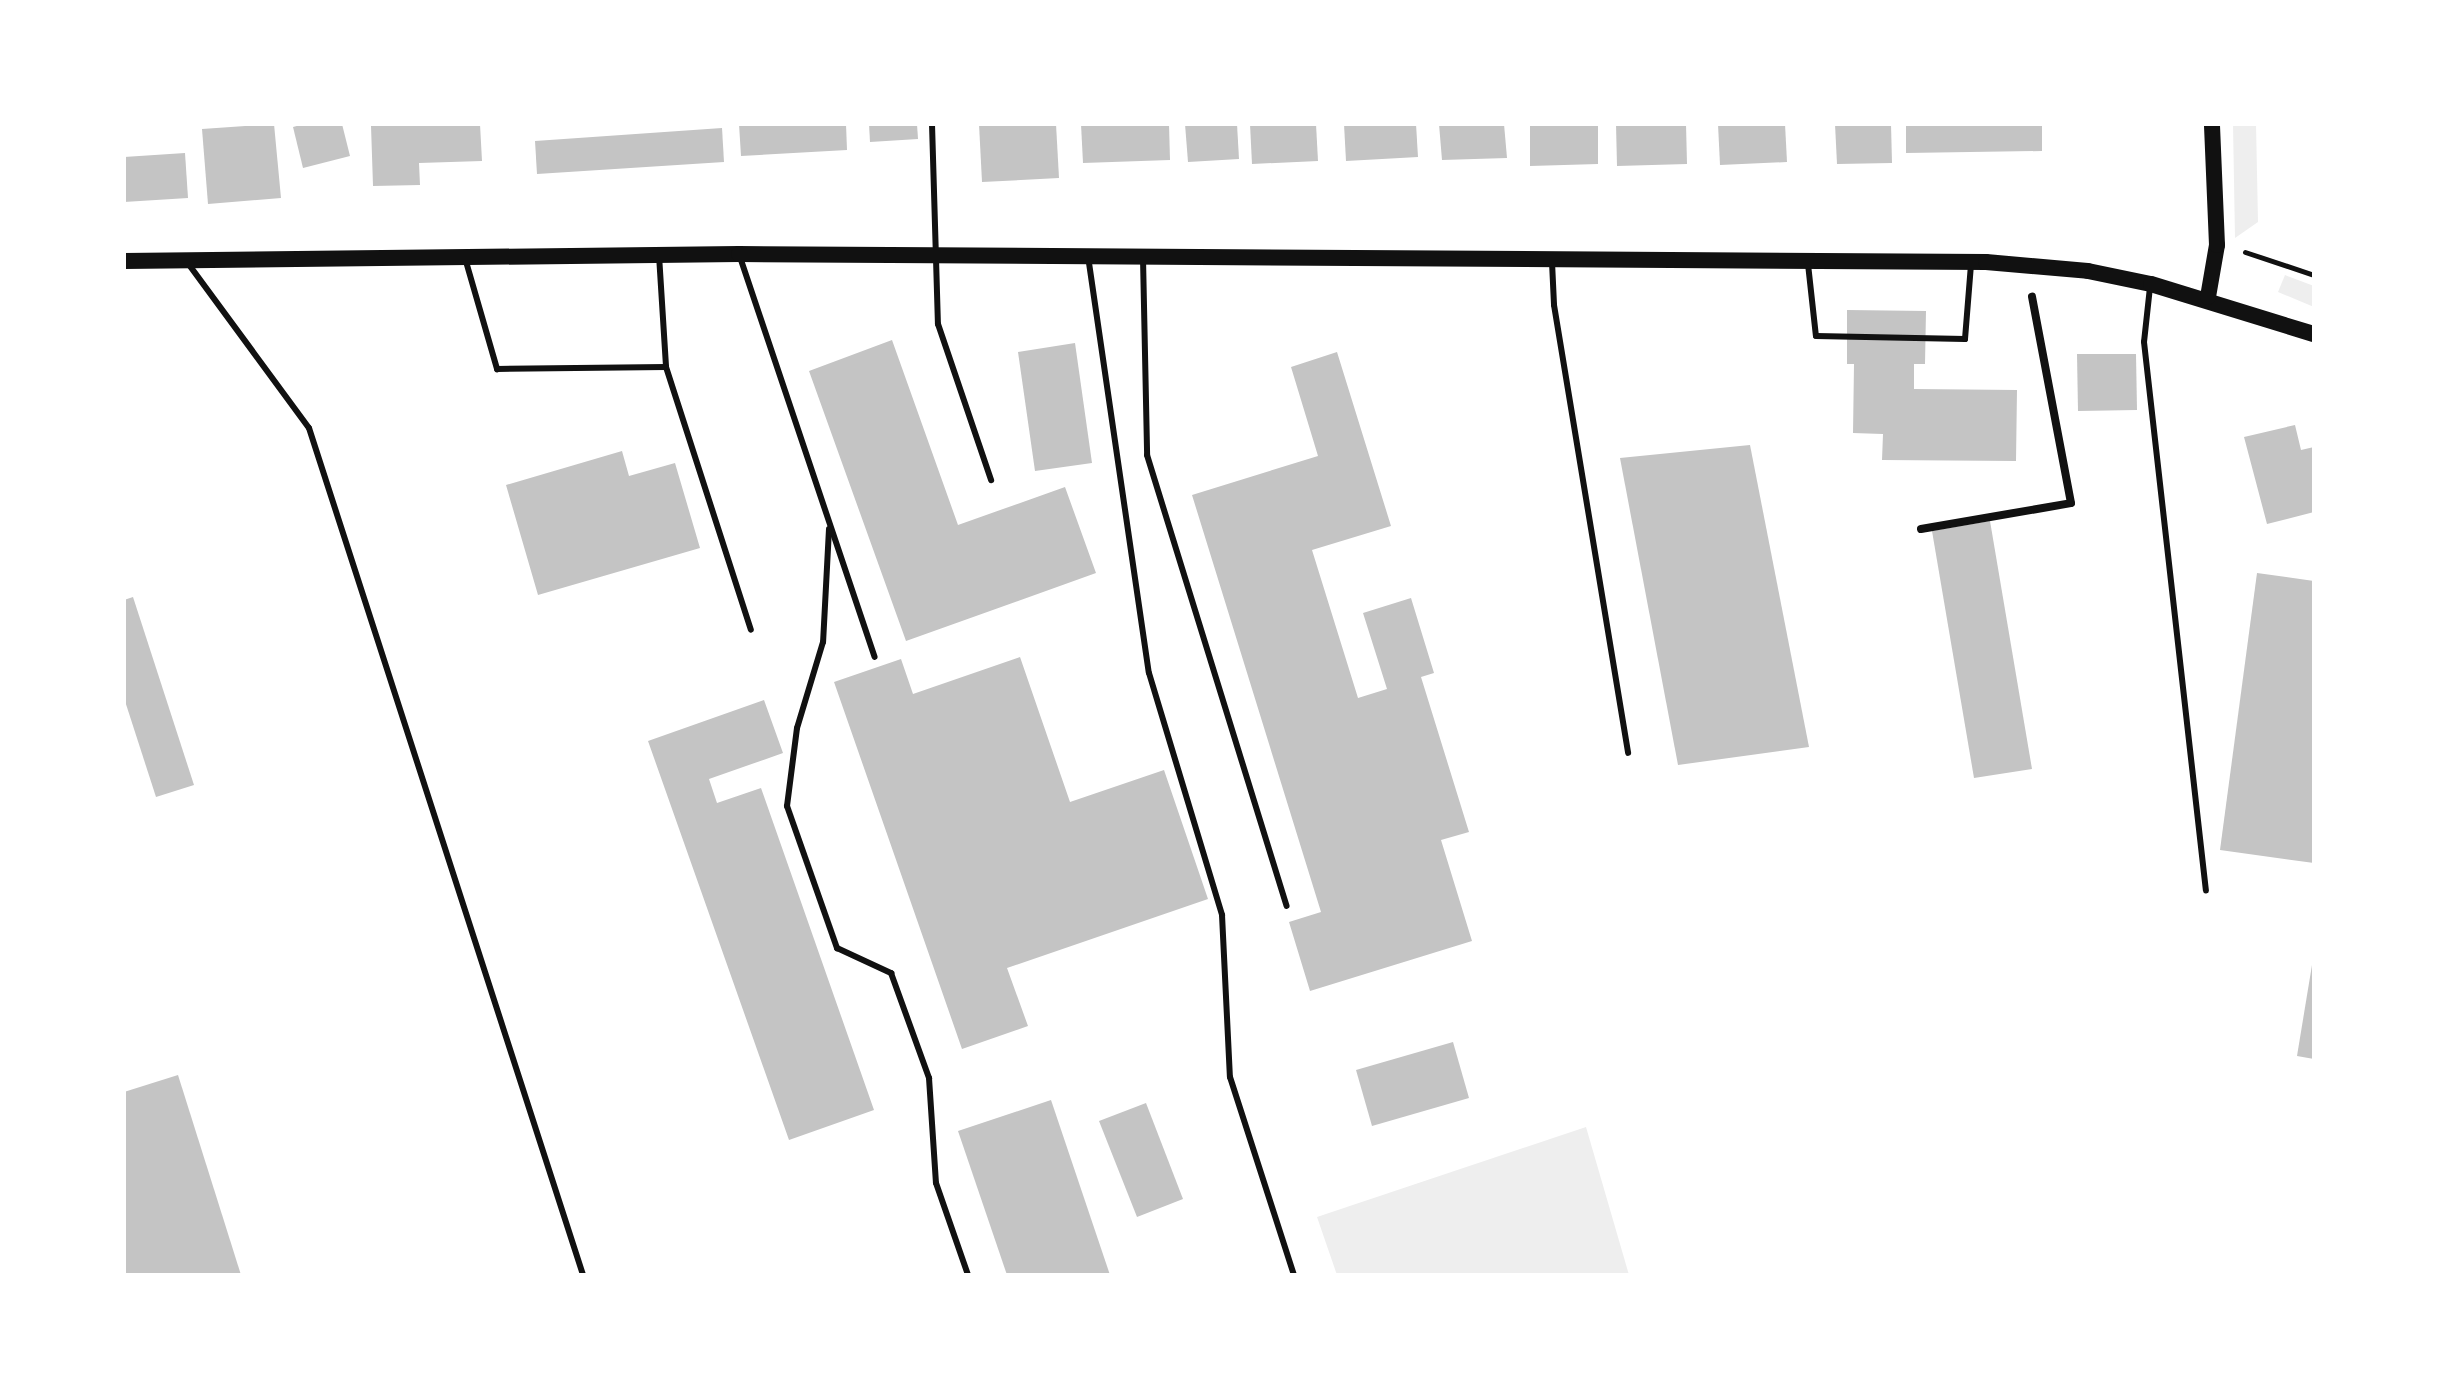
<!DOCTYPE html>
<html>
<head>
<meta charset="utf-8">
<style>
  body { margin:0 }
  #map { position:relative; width:2438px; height:1399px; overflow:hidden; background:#fff; font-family:Ubuntu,sans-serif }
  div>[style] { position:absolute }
  .green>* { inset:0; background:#eee }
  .building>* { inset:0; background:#c4c4c4 }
  .path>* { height:5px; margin:-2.5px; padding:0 2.5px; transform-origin:2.5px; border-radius:2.5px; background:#111 }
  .service>* { height:6px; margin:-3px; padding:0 3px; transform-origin:3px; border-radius:3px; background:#111 }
  .minor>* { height:8px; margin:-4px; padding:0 4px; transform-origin:4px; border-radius:4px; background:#111 }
  .secondary>* { height:16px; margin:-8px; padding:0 8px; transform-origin:8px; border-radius:8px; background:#111 }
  span { translate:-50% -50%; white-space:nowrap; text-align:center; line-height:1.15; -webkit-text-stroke:6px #fff; paint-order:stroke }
  .frame { position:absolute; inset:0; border:126px solid #fff; pointer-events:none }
</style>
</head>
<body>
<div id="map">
  <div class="green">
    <i style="clip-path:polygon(2233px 124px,2256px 124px,2258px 222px,2235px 238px)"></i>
    <i style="clip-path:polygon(2285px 275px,2314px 286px,2314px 307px,2278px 292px)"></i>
    <i style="clip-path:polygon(1586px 1127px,1629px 1275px,1337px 1275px,1317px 1217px)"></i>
  </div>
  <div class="building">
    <i style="clip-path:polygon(274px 124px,281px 198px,208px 204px,202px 129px)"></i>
    <i style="clip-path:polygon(304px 124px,342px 124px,350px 156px,303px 168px,293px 127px)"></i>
    <i style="clip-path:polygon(480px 124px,482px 161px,419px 163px,420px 185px,373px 186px,371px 126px)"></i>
    <i style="clip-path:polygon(739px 124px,846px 124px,847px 150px,741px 156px)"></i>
    <i style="clip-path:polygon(869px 124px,917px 124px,918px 139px,870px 142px)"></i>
    <i style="clip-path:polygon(979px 124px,1056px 124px,1059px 178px,982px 182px)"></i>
    <i style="clip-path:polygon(1081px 124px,1169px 124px,1170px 160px,1083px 163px)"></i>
    <i style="clip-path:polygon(1185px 124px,1237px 124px,1239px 159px,1188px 162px)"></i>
    <i style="clip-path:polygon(1250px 124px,1316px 124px,1318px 161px,1252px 164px)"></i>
    <i style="clip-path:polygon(1344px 124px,1416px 124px,1418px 157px,1346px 161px)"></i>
    <i style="clip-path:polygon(1439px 124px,1504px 124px,1507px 158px,1442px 160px)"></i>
    <i style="clip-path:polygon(1530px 124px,1598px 124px,1598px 164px,1530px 166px)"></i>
    <i style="clip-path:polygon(1616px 124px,1686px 124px,1687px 164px,1617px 166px)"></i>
    <i style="clip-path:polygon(1718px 124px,1785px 124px,1787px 162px,1720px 165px)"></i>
    <i style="clip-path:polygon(1835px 124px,1891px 124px,1892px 163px,1837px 164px)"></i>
    <i style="clip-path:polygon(1906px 124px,2042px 124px,2042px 151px,1906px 153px)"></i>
    <i style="clip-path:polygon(722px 128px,724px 162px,537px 174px,535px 141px)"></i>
    <i style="clip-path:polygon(185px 153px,188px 198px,124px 202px,124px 157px)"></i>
    <i style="clip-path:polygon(1847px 310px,1926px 311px,1925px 364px,1914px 364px,1914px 389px,2017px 390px,2016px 461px,1882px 460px,1883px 434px,1853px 433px,1854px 364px,1847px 364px)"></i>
    <i style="clip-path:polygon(892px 340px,958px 525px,1065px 487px,1096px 573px,906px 641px,809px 371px)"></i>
    <i style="clip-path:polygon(1075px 343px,1092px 463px,1035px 471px,1018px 352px)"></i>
    <i style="clip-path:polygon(1337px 352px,1391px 526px,1312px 550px,1358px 698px,1387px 689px,1363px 613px,1411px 598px,1434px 673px,1421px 677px,1469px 832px,1441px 840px,1472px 941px,1310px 991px,1289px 922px,1321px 912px,1192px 495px,1318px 456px,1291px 367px)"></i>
    <i style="clip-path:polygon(2077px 354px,2136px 354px,2137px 410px,2078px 411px)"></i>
    <i style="clip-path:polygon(2295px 425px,2301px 450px,2314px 447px,2314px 512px,2267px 524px,2244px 437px)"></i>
    <i style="clip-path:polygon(1750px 445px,1809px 747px,1678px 765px,1620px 458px)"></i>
    <i style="clip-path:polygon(622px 451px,629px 476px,675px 463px,700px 548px,538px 595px,506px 485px)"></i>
    <i style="clip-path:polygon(1990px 521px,2032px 769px,1974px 778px,1932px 531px)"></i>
    <i style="clip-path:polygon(2257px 573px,2314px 581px,2314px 863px,2220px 850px)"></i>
    <i style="clip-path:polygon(133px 597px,194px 785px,156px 797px,124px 698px,124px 600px)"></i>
    <i style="clip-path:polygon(1020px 657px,1070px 802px,1164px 770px,1208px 899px,1007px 968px,1028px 1026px,962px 1049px,834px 682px,901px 659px,913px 694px)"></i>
    <i style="clip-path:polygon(764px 700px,783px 753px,709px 779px,717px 803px,761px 788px,874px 1110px,789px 1140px,648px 741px)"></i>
    <i style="clip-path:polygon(2312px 965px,2314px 966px,2314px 1059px,2297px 1056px)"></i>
    <i style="clip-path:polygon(1453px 1042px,1469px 1098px,1372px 1126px,1356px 1070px)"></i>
    <i style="clip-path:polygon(178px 1075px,241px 1275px,124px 1275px,124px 1092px)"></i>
    <i style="clip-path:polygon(1051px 1100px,1110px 1275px,1007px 1275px,958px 1131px)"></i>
    <i style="clip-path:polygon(1146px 1103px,1183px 1199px,1137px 1217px,1099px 1121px)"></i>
  </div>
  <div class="path">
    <i style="left:2245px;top:252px;width:73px;rotate:18.4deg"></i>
  </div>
  <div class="service">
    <i style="left:932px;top:124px;width:200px;rotate:88.3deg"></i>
    <i style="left:938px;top:324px;width:165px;rotate:71.2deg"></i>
    <i style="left:739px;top:254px;width:425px;rotate:71.4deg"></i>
    <i style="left:659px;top:255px;width:112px;rotate:86.4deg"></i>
    <i style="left:666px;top:367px;width:276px;rotate:72.1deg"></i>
    <i style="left:1088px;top:256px;width:421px;rotate:81.7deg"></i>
    <i style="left:1149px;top:673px;width:253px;rotate:73.2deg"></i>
    <i style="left:1222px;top:915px;width:162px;rotate:87.2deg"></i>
    <i style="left:1230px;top:1077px;width:208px;rotate:72.1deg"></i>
    <i style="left:465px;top:258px;width:116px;rotate:73.9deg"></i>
    <i style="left:497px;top:369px;width:169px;rotate:-0.7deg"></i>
    <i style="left:1143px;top:258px;width:197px;rotate:88.8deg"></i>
    <i style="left:1147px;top:455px;width:472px;rotate:72.8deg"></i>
    <i style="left:187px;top:262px;width:206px;rotate:53.7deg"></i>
    <i style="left:309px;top:428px;width:890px;rotate:72.07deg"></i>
    <i style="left:1552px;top:262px;width:43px;rotate:87.3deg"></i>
    <i style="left:1554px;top:305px;width:454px;rotate:80.6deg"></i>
    <i style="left:1808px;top:264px;width:72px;rotate:83.7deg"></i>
    <i style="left:1816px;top:336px;width:149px;rotate:1.2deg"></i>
    <i style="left:1965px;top:339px;width:74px;rotate:-85.4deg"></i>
    <i style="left:2150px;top:287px;width:55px;rotate:96.2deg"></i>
    <i style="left:2144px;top:342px;width:552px;rotate:83.56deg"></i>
    <i style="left:829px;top:529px;width:113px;rotate:93deg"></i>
    <i style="left:823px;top:642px;width:90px;rotate:106.8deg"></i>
    <i style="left:797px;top:728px;width:79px;rotate:97.3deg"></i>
    <i style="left:787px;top:806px;width:151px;rotate:70.6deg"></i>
    <i style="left:837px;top:948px;width:60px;rotate:24.8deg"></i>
    <i style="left:891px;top:973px;width:112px;rotate:70.1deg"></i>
    <i style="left:929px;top:1078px;width:105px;rotate:86.2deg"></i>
    <i style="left:936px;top:1183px;width:97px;rotate:70.8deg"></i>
  </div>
  <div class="minor">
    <i style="left:1921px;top:529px;width:152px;rotate:-9.8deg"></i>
    <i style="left:2071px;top:503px;width:210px;rotate:-100.7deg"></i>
  </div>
  <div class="secondary">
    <i style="left:124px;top:261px;width:615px;rotate:-0.65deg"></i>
    <i style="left:739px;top:254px;width:1247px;rotate:0.37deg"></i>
    <i style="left:1986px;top:262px;width:102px;rotate:5deg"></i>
    <i style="left:2088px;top:271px;width:64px;rotate:11.7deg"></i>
    <i style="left:2151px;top:284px;width:170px;rotate:17.1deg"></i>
    <i style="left:2208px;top:297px;width:53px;rotate:-80.2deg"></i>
    <i style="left:2217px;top:245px;width:121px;rotate:-92.4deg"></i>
  </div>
  <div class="frame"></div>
</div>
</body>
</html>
